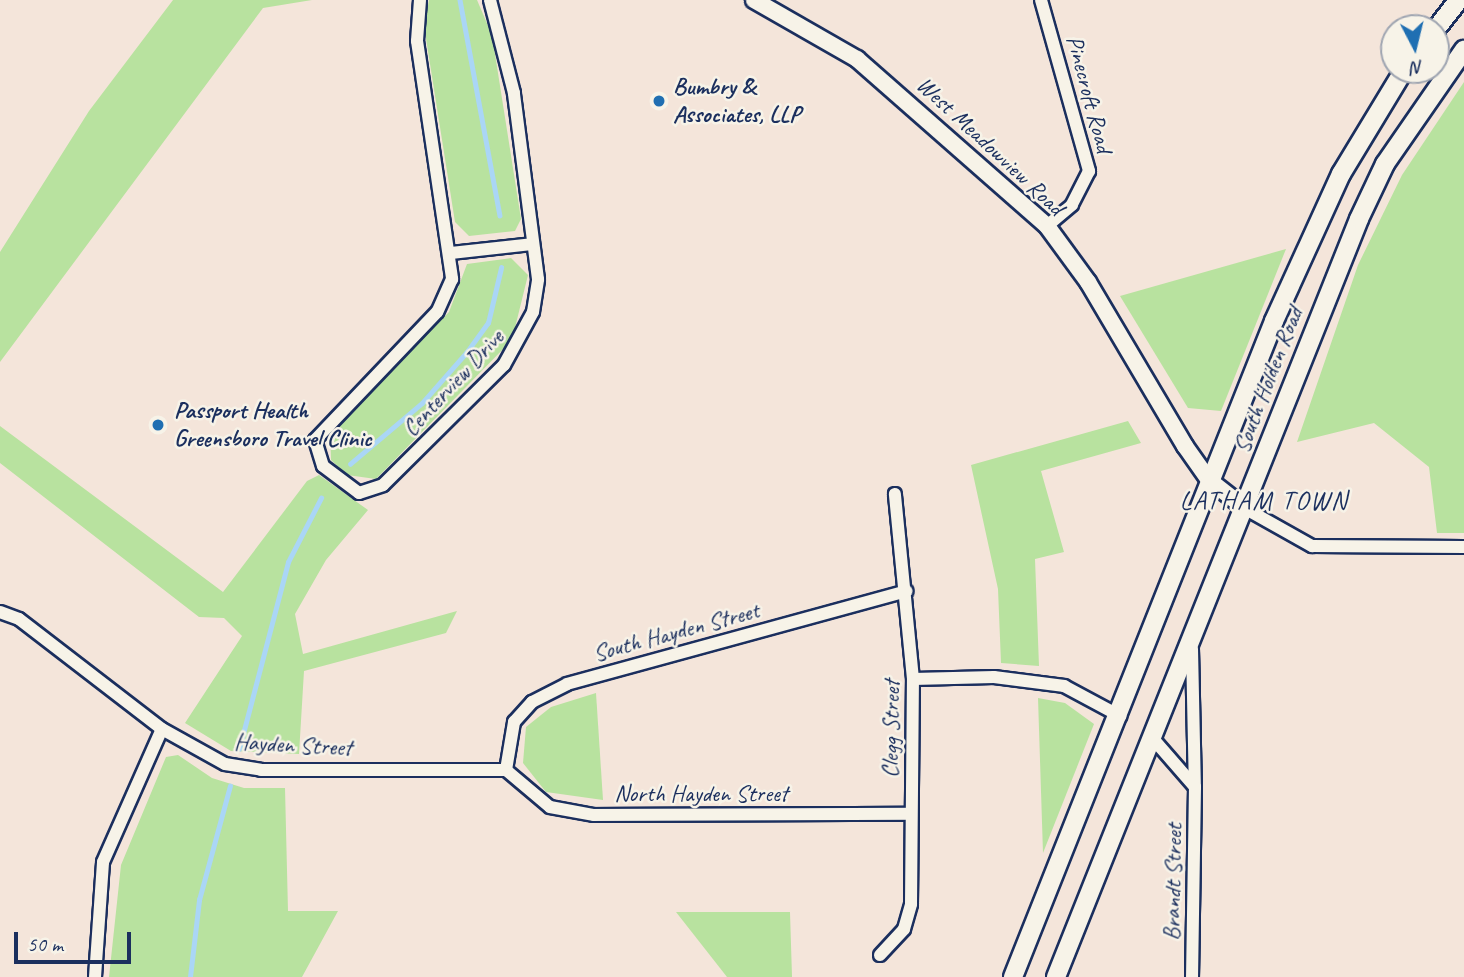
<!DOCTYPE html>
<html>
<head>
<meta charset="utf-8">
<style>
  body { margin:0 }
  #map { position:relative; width:1464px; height:977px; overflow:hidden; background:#f4e5da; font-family:Caveat,sans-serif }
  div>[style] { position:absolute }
  .green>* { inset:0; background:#b8e29f }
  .stream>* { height:4.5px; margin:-2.25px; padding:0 2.25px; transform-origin:2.25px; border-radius:2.25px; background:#aad6f6 }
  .roads { filter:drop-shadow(2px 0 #1b2f5e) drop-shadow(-2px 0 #1b2f5e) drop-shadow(0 2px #1b2f5e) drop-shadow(0 -2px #1b2f5e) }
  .minor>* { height:12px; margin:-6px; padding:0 6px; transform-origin:6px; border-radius:6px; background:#f7f3e8 }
  .tertiary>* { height:16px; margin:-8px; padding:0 8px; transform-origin:8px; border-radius:8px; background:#f7f3e8 }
  .secondary>* { height:18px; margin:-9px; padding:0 9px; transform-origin:9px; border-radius:9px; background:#f7f3e8 }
  .dots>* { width:19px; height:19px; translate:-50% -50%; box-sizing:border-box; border:4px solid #f7f3e8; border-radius:50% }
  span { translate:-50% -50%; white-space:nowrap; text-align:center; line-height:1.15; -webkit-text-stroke:5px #f7f3e8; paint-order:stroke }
  .poi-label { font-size:24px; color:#1b2f5e; font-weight:700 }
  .left { translate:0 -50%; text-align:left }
  .street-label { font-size:24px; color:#1b2f5e }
  .neighbourhood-label { font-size:26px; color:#1b2f5e; letter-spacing:2px }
  .north { position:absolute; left:1380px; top:14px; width:70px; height:70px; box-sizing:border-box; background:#f7f3e8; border:2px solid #9fa5b1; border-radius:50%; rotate:173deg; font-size:19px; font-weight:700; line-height:28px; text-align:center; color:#1b2f5e }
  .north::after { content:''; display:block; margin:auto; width:24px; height:32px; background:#1f6fb2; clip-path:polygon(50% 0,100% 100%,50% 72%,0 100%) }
  .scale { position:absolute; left:14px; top:932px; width:117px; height:32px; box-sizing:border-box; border:4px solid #1b2f5e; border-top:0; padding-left:9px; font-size:21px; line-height:24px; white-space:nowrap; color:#1b2f5e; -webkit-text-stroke:5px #f7f3e8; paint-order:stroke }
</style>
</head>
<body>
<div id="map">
  <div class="green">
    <i style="clip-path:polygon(173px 0,312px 0,263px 8px,0 362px,0 252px,89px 111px)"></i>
    <i style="clip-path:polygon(429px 0,477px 0,492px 35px,521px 219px,515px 231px,469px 236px,455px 222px,424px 26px)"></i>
    <i style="clip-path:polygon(1464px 82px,1464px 533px,1437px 533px,1429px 467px,1374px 423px,1297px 442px,1358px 265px,1402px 175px)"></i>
    <i style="clip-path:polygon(1286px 249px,1221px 411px,1188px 408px,1120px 296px)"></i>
    <i style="clip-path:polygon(511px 258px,528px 275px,512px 340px,376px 479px,347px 475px,331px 460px,330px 432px,449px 312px,467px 264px)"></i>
    <i style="clip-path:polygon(1128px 421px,1141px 443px,1041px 471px,1064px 552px,1035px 559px,1039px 666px,1001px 663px,998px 589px,971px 465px)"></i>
    <i style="clip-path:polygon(0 426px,223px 592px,307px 481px,319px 475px,368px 510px,326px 560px,295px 614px,303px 654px,457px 611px,446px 633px,304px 671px,299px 754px,231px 751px,185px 723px,242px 636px,224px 618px,199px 617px,0 463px)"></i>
    <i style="clip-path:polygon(596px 693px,603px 800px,546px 792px,523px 763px,526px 727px,551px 707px)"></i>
    <i style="clip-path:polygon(1038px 698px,1065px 703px,1094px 724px,1043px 853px)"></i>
    <i style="clip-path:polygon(178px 755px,212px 778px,244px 788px,285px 788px,288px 911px,338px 911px,302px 977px,109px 977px,121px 865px,166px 757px)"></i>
    <i style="clip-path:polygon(676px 912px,790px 912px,792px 977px,727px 977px)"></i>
  </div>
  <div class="stream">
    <i style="left:460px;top:0;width:219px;rotate:79.5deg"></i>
    <i style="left:350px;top:464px;width:94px;rotate:-40.3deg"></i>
    <i style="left:422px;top:403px;width:67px;rotate:-48.7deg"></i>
    <i style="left:466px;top:353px;width:37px;rotate:-54deg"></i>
    <i style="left:488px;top:323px;width:57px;rotate:-76.7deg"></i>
    <i style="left:239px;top:749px;width:193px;rotate:-75.3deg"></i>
    <i style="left:288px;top:562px;width:72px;rotate:-62.7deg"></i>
    <i style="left:190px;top:977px;width:78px;rotate:-83.3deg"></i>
    <i style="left:199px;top:900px;width:118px;rotate:-74.8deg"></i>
  </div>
  <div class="roads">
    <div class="minor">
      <i style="left:420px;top:0;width:41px;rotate:94.2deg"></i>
      <i style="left:417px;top:41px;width:241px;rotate:81.6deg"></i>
      <i style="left:452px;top:279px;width:36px;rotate:114deg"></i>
      <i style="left:437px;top:312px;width:177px;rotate:133.6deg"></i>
      <i style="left:315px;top:440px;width:27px;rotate:73deg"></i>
      <i style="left:323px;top:466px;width:45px;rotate:36.9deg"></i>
      <i style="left:359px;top:493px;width:25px;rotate:-18deg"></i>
      <i style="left:383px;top:485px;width:170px;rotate:-44.8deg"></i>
      <i style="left:504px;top:365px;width:60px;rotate:-61.3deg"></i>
      <i style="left:533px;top:312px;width:33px;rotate:-81deg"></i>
      <i style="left:538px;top:279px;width:188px;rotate:-97.4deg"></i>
      <i style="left:514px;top:93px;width:96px;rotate:-104.5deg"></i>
      <i style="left:1041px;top:0;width:178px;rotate:74.3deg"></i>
      <i style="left:1089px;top:171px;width:38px;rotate:117deg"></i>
      <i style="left:1072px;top:205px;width:33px;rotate:140deg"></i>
      <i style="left:451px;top:253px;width:81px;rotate:-6.3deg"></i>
      <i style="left:1246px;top:509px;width:76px;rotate:29.3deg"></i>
      <i style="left:1312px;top:546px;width:152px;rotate:0.4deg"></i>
      <i style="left:0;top:612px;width:20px;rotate:20deg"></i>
      <i style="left:19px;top:619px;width:180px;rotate:37.6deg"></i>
      <i style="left:162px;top:729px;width:72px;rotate:29.1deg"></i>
      <i style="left:225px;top:764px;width:36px;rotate:9deg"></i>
      <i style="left:261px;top:770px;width:245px"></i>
      <i style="left:1192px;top:649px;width:138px;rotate:88.8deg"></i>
      <i style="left:913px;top:679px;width:81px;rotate:-1.4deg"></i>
      <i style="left:994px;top:677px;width:71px;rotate:7.3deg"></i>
      <i style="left:1064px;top:686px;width:64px;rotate:28.2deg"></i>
      <i style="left:1155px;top:741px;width:61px;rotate:49deg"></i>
      <i style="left:1195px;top:787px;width:190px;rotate:90.9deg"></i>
      <i style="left:506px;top:770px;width:49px;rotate:-80.5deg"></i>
      <i style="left:514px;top:722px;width:27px;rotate:-48deg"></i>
      <i style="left:532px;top:702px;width:39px;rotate:-27deg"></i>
      <i style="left:567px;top:684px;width:352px;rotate:-15.3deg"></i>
      <i style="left:506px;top:770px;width:57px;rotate:40.1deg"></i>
      <i style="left:550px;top:807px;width:45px;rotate:10.3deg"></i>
      <i style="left:594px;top:815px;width:317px;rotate:-0.2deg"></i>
      <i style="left:880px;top:955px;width:35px;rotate:-47deg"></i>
      <i style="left:904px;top:929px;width:26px;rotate:-74deg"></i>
      <i style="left:911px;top:904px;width:225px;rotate:-89.5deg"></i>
      <i style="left:913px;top:679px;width:186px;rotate:-95.6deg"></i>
      <i style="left:95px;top:977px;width:115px;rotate:-86deg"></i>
      <i style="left:103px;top:862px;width:145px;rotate:-66.1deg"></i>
    </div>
    <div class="tertiary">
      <i style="left:754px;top:0;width:119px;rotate:29.8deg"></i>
      <i style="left:857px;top:59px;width:253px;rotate:41.3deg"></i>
      <i style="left:1047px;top:226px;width:69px;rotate:53.8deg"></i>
      <i style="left:1088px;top:282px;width:191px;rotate:59.4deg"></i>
      <i style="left:1185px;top:446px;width:42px;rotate:54.8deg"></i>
      <i style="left:1209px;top:480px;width:47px;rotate:38.1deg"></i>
    </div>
    <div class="secondary">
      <i style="left:1436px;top:29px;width:37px;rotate:-52deg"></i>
      <i style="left:1013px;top:977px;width:706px;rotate:-68.3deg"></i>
      <i style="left:1274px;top:321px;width:162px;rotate:-65.5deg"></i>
      <i style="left:1341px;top:174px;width:122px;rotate:-58.8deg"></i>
      <i style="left:1056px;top:977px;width:816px;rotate:-68.21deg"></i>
      <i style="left:1359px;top:219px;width:61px;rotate:-64.7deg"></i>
      <i style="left:1385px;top:164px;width:139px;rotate:-55.3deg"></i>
    </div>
  </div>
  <div class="dots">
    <i style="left:659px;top:101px;background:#1f6fb2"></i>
    <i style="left:158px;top:425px;background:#1f6fb2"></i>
  </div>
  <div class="poi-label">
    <span class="left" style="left:673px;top:101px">Bumbry &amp;<br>Associates, LLP</span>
    <span class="left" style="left:174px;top:425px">Passport Health<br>Greensboro Travel Clinic</span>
  </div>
  <div class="street-label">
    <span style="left:1089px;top:94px;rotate:75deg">Pinecroft Road</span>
    <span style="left:990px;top:146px;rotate:43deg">West Meadowview Road</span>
    <span style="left:1268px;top:380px;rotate:-69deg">South Holden Road</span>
    <span style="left:453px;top:383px;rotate:-47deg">Centerview Drive</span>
    <span style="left:676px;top:632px;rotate:-15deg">South Hayden Street</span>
    <span style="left:891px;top:729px;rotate:-89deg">Clegg Street</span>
    <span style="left:293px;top:745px;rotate:3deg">Hayden Street</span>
    <span style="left:701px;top:794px">North Hayden Street</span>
    <span style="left:1173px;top:882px;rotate:-89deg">Brandt Street</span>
  </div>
  <div class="neighbourhood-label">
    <span style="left:1264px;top:501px">LATHAM TOWN</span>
  </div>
  <div class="north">N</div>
  <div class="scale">50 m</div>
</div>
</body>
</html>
